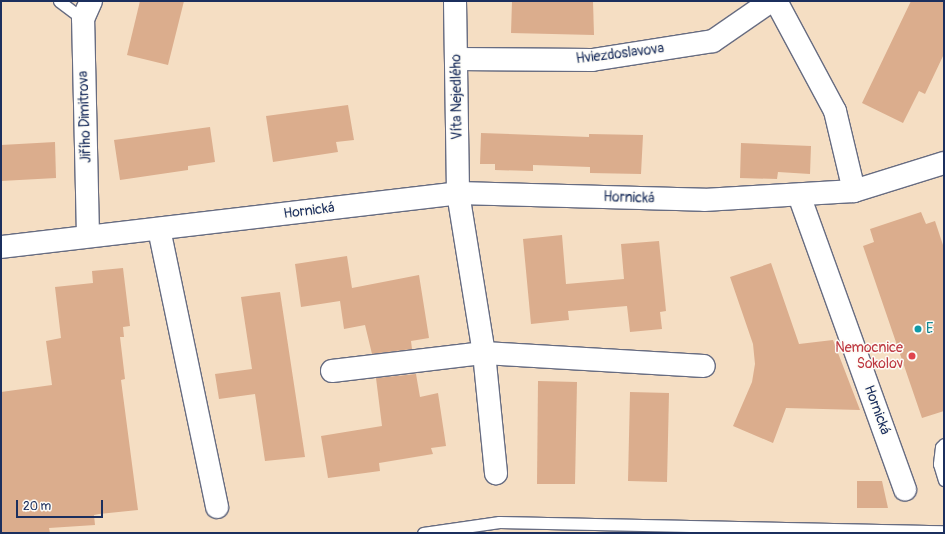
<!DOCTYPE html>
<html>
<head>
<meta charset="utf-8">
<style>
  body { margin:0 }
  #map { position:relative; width:945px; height:534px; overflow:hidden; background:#f5dec3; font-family:Pangolin,sans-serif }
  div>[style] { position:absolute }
  .building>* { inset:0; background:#dbad8d }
  .roads { filter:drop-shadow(1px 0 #676c81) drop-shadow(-1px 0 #676c81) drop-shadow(0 1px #676c81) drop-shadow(0 -1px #676c81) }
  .service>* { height:11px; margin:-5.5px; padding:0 5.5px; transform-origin:5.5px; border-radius:5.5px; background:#fff }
  .minor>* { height:22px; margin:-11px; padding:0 11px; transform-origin:11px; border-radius:11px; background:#fff }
  .dots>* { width:11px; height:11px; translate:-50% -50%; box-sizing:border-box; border:2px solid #fdfcf7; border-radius:50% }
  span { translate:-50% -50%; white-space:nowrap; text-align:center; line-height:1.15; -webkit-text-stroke:3px #fdfcf7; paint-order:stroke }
  .street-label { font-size:14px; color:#1b2f5e }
  .culture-label { font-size:14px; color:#0d838f }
  .left { translate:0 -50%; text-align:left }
  .health-label { font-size:14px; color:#be3a42 }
  .right { translate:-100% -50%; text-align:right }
  .frame { position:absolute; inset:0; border:2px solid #1b2f5e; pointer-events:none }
  .scale { position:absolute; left:16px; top:500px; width:87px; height:18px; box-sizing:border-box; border:2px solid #1b2f5e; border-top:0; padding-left:5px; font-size:12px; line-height:14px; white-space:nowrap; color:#1b2f5e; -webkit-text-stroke:3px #fdfcf7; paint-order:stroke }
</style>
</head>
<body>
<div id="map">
  <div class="building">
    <i style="clip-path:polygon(140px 1px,184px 1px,168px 65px,127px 55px)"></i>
    <i style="clip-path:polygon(512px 1px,593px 1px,594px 35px,511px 33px)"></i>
    <i style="clip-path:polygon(911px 1px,944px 1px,944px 54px,925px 94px,919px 91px,903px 123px,862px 103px)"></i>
    <i style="clip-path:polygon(348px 105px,354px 140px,336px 142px,338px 152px,273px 162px,266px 116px)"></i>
    <i style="clip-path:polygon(210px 127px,215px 162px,188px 166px,188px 170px,120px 180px,114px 140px)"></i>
    <i style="clip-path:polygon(481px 133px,589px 137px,589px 134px,643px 135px,641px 174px,590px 173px,590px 167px,533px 165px,533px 171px,495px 170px,495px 164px,480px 164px)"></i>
    <i style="clip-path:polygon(55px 142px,56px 178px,1px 181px,1px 145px)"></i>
    <i style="clip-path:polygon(741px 143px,811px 146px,810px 174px,778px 172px,777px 179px,740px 178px)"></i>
    <i style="clip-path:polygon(921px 212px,926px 224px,935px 221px,944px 248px,944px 411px,922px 418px,863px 246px,874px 242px,870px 229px)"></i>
    <i style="clip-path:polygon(562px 235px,566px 284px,624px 279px,621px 244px,659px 241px,666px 311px,660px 312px,662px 329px,630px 332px,627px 306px,568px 311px,569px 320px,531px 324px,523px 239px)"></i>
    <i style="clip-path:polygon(347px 256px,352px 288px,419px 275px,429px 338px,411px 341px,412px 349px,372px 354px,365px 325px,344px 329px,340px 301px,301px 307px,295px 264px)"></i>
    <i style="clip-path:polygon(771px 263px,799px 344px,833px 340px,860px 410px,786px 408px,773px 443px,733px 426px,752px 382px,755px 364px,753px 344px,730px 277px)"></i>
    <i style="clip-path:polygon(123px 268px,130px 326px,123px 327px,124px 337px,120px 337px,125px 379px,121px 380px,138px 510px,99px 514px,94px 515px,95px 525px,49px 528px,50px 533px,1px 533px,1px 392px,52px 385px,46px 341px,61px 338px,55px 287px,93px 283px,92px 271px)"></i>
    <i style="clip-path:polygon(280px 292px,305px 457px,265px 461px,255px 394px,219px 399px,215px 374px,252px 369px,241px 297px)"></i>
    <i style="clip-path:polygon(416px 374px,420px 397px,438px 393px,446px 446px,431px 448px,433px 454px,379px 463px,380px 471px,328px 478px,321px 436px,382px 426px,376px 378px)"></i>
    <i style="clip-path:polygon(538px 381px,577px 382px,575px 484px,537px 484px)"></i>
    <i style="clip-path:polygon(630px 392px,669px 393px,667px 482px,628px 481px)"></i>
    <i style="clip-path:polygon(857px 481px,882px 481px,888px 508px,857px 508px)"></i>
  </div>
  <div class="roads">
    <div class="service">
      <i style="left:59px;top:1px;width:30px;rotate:37deg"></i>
      <i style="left:944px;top:444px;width:4px;rotate:135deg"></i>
      <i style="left:941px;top:447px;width:17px;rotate:97deg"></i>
      <i style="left:939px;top:464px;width:17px;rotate:73deg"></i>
      <i style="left:423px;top:533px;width:77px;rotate:-8.2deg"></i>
      <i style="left:499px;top:522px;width:445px;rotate:1.2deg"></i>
    </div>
    <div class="minor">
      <i style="left:455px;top:1px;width:192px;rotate:89.1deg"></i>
      <i style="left:458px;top:193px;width:162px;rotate:80.8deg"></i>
      <i style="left:484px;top:353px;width:121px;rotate:84.3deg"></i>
      <i style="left:776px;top:1px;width:125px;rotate:61.8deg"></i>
      <i style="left:835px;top:111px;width:82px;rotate:76.6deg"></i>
      <i style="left:456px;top:59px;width:136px;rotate:0.4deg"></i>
      <i style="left:592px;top:60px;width:122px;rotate:-8.9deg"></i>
      <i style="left:713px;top:41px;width:70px;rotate:-34.6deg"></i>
      <i style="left:799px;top:195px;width:313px;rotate:70.2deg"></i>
      <i style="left:159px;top:229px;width:284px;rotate:78.2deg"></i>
      <i style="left:88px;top:236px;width:217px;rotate:-91.3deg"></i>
      <i style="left:83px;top:19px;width:20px;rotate:-66deg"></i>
      <i style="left:1px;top:247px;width:460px;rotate:-6.7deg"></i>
      <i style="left:458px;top:193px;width:246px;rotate:1.6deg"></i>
      <i style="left:704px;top:200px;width:150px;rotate:-3.4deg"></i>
      <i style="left:854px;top:191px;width:94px;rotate:-17.3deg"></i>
      <i style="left:332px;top:371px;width:153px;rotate:-6.8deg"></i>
      <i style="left:484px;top:353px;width:220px;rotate:3.4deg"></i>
    </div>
  </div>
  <div class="dots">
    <i style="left:918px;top:329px;background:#0f9aa8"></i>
    <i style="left:912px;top:356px;background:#e0444e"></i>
  </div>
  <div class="street-label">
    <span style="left:620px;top:54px;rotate:-7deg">Hviezdoslavova</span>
    <span style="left:457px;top:97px;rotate:-91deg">Víta Nejedlého</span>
    <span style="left:85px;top:117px;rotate:-92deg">Jiřího Dimitrova</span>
    <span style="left:629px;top:198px;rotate:2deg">Hornická</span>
    <span style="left:309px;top:211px;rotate:-7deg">Hornická</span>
    <span style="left:877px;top:410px;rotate:70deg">Hornická</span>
  </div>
  <div class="culture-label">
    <span class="left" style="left:926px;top:329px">E</span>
  </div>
  <div class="health-label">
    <span class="right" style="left:903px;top:356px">Nemocnice<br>Sokolov</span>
  </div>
  <div class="frame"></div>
  <div class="scale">20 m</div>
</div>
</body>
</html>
